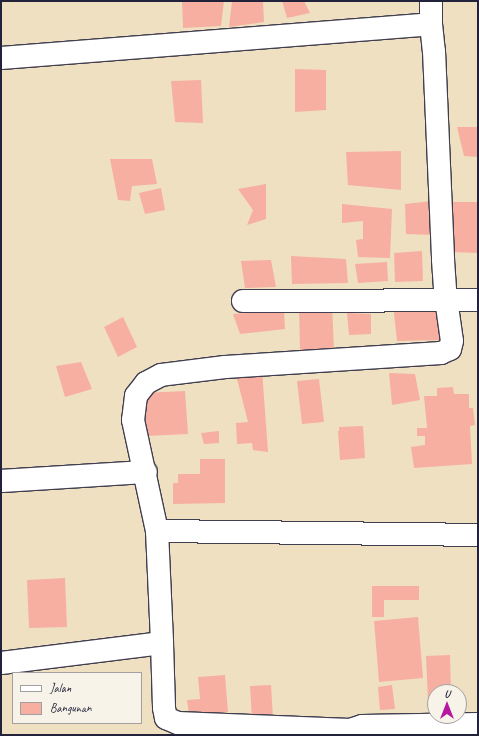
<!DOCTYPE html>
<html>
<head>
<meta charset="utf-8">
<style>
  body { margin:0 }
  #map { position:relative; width:479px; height:736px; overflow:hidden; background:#efe0c1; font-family:Caveat,sans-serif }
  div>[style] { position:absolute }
  .building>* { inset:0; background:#f7afa2 }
  .roads { filter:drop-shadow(1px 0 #413e4f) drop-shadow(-1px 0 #413e4f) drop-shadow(0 1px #413e4f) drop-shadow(0 -1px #413e4f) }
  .minor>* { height:22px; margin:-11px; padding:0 11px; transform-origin:11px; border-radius:11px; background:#fff }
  span { translate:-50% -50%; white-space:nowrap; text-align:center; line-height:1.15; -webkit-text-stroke:3px #f7f3e8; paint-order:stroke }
  .frame { position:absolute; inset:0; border:2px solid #22223b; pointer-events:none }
  .legend { position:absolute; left:12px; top:672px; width:130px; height:52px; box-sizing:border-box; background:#f7f3e8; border:1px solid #a29fa3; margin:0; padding:5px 7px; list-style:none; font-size:12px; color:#22223b }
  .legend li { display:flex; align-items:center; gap:8px; height:20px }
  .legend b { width:20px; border:1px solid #a29fa3 }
  .north { position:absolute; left:427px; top:684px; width:40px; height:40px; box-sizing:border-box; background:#f7f3e8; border:1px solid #a29fa3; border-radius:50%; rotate:0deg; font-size:11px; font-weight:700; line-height:16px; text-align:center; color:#22223b }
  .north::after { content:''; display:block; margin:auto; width:14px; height:18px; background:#b5179e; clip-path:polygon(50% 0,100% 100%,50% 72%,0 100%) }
</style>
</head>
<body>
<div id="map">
  <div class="building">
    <i style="clip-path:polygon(182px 1px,224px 1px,221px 26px,183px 28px)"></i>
    <i style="clip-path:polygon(232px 1px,263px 1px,264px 22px,229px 27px)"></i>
    <i style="clip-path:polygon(282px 1px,304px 1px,310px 13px,287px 18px)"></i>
    <i style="clip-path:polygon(295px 69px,326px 70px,326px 110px,295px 112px)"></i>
    <i style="clip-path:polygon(201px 80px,203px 123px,175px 122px,171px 81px)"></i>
    <i style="clip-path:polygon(457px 127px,478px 127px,478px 157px,464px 156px)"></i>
    <i style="clip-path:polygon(401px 151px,401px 190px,348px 185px,346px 152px)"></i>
    <i style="clip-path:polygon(110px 159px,152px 159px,157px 184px,132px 186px,130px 201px,118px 200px)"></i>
    <i style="clip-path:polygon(266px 184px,266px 219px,247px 225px,253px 210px,238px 189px)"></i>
    <i style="clip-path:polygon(161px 188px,165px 210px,145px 214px,139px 193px)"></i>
    <i style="clip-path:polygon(432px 201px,435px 235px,406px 234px,405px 204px)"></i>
    <i style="clip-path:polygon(447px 202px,478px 202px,478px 253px,450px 252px)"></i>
    <i style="clip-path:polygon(342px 204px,392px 209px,390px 258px,358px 257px,356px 240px,363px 239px,363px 221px,342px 223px)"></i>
    <i style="clip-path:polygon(422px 251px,423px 281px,395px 282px,394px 253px)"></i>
    <i style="clip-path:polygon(291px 256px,346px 259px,348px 283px,292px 284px)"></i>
    <i style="clip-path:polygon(271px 260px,276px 287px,245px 288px,241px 261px)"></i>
    <i style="clip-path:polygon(387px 262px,388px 281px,358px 283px,355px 264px)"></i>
    <i style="clip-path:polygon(332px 303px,334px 351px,300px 351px,299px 305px)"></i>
    <i style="clip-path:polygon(393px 304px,438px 304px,444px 340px,397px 341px)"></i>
    <i style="clip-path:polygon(284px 310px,285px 329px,240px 334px,233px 314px)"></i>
    <i style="clip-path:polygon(347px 313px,371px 314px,371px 334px,349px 335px)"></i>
    <i style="clip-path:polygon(123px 317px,137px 347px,118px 357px,104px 327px)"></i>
    <i style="clip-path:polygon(81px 362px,92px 389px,65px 397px,56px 366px)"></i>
    <i style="clip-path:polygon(262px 370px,268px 452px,253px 450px,252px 443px,237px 444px,236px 423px,248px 422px,235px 371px)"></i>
    <i style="clip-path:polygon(389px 373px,415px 374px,420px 400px,392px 405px)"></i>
    <i style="clip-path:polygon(319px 379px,324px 422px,302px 424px,297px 381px)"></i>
    <i style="clip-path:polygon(453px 387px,454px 394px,469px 394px,469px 408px,473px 408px,475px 425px,470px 426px,472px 464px,414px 468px,411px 447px,425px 445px,425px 436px,417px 436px,417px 428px,427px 428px,424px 396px,437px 396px,437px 388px)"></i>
    <i style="clip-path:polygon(185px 391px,188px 434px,146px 436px,144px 393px)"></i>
    <i style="clip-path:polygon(363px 426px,365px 458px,340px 460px,338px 431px,339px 431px,339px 427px)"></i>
    <i style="clip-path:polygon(219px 431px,219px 443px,204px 444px,201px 433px)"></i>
    <i style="clip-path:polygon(200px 459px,225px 459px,225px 503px,173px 504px,173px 483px,178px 483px,178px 474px,200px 474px)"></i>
    <i style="clip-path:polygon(65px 578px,67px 627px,29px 628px,27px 580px)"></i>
    <i style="clip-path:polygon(372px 586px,419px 586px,419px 600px,384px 600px,384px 617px,372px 617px)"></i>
    <i style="clip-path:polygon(418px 617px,423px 678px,379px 682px,374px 621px)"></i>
    <i style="clip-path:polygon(450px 655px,451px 692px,435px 692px,435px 701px,428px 701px,426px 656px)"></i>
    <i style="clip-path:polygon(225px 675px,228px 712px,189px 715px,187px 700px,200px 699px,198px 677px)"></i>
    <i style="clip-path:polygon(271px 685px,273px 718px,252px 719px,250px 686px)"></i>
    <i style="clip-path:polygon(392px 685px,395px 709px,380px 710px,378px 687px)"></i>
  </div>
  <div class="roads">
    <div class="minor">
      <i style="left:431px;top:1px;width:23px;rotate:90deg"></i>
      <i style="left:1px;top:58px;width:431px;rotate:-4.5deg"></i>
      <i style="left:431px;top:24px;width:27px;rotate:84deg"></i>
      <i style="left:434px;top:51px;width:209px;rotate:87.5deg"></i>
      <i style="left:443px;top:260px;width:39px;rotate:86deg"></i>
      <i style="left:446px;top:299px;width:42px;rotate:81.9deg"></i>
      <i style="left:452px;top:341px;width:8px;rotate:104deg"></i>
      <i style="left:450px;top:349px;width:10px;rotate:156deg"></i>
      <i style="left:441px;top:353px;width:216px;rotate:176.3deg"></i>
      <i style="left:225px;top:367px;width:64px;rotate:172.9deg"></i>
      <i style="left:161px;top:375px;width:17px;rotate:152deg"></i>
      <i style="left:146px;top:383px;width:16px;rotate:128deg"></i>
      <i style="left:136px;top:396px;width:24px;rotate:97deg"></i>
      <i style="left:133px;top:420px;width:114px;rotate:77.8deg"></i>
      <i style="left:157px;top:531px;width:112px;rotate:87.4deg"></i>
      <i style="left:162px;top:643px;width:162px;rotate:172.9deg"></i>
      <i style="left:243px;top:301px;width:235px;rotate:-0.2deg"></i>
      <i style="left:1px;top:481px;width:145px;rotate:-3.6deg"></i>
      <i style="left:157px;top:531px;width:321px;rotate:0.7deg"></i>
      <i style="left:162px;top:643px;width:65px;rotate:88.2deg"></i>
      <i style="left:164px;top:708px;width:10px;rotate:79deg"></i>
      <i style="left:166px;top:718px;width:13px;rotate:23deg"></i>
      <i style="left:178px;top:723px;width:172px;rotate:2.3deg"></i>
      <i style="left:344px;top:735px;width:8px;rotate:-40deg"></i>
      <i style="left:350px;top:730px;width:13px;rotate:-18deg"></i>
      <i style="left:362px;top:726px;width:116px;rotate:-1deg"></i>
    </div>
  </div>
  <div class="frame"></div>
  <ul class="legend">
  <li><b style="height:5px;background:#fff"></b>Jalan</li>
  <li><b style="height:11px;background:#f7afa2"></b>Bangunan</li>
  </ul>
  <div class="north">U</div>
</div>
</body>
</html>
